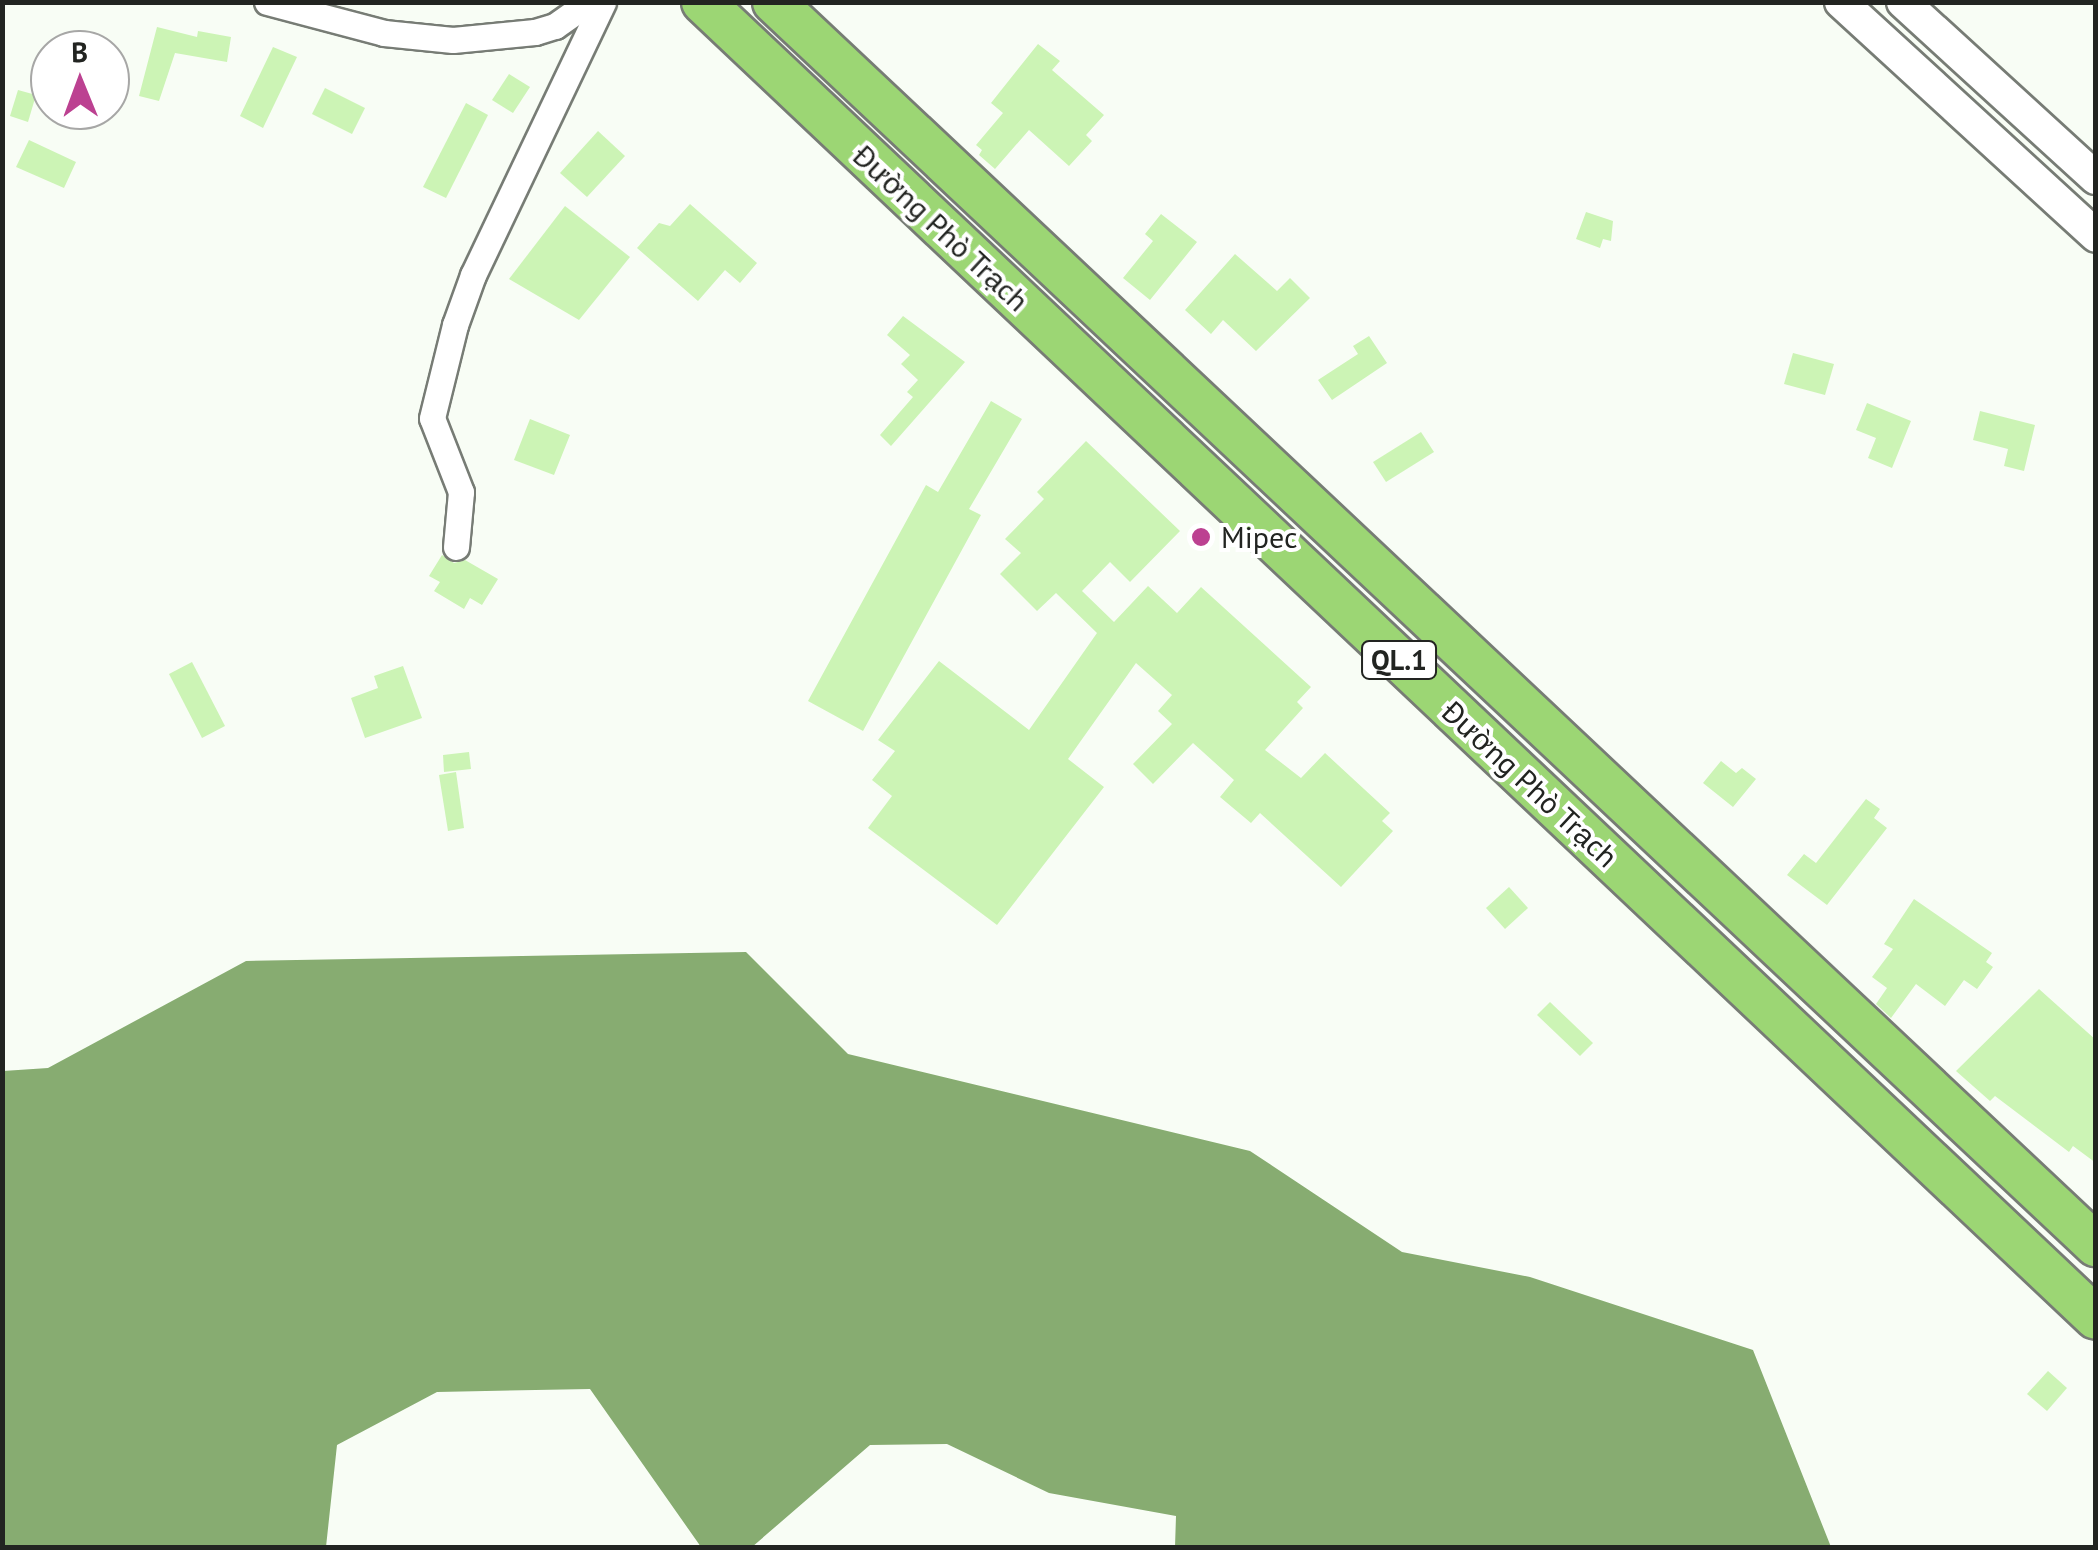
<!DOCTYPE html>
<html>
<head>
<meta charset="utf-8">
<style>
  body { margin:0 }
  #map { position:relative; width:2098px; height:1550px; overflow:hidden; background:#f8fdf5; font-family:"PT Sans",sans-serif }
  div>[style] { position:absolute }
  .water>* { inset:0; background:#87ac71 }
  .building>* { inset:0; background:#ccf4b5 }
  .roads { filter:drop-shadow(2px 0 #777c75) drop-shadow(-2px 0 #777c75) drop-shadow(0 2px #777c75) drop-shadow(0 -2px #777c75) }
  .minor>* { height:25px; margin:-12.5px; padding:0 12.5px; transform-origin:12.5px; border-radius:12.5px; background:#fff }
  .tertiary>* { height:32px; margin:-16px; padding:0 16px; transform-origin:16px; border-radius:16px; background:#fff }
  .trunk>* { height:42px; margin:-21px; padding:0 21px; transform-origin:21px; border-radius:21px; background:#9cd674 }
  .dots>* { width:28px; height:28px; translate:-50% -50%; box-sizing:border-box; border:5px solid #fff; border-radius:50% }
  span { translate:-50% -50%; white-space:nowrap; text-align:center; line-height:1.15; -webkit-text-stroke:8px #fff; paint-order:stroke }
  .shield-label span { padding:2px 8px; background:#fff; border:2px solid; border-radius:8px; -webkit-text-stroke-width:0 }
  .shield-label { font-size:28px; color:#222421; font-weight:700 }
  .street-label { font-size:30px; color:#222421 }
  .poi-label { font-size:30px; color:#222421 }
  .left { translate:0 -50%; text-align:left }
  .frame { position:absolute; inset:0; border:5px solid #222421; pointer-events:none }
  .north { position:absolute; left:30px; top:30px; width:100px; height:100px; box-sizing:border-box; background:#fff; border:2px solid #a7a7a6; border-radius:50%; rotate:359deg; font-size:28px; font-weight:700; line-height:40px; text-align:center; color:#222421 }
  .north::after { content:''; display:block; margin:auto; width:35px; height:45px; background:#bc4191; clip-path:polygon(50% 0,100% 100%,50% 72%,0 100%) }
</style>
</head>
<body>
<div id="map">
  <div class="water">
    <i style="clip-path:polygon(746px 952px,848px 1054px,1250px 1151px,1402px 1252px,1530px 1277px,1753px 1350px,1831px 1547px,1175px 1547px,1176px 1516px,1049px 1493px,947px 1444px,870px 1445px,752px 1547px,701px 1547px,590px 1389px,437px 1392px,337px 1445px,326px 1547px,3px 1547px,3px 1071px,48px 1068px,246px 961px)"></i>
  </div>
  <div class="building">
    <i style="clip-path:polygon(157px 27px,197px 37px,198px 31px,231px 37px,227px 62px,175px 53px,159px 101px,139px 96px)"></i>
    <i style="clip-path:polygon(1038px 44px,1060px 61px,1052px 70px,1104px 115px,1086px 135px,1092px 141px,1069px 166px,1029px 130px,995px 169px,979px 155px,982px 150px,976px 145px,1003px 113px,991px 103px)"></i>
    <i style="clip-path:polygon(273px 47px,297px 57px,263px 128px,240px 116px)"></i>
    <i style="clip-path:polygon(509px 74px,530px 87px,513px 113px,492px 100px)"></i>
    <i style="clip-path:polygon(325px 88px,365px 108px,352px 134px,312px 114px)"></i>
    <i style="clip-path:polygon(18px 90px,36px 95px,28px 122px,10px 116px)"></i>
    <i style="clip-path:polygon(466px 103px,488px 115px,446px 198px,423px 187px)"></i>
    <i style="clip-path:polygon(598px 131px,625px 156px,587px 197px,560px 173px)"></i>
    <i style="clip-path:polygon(29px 140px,76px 162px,64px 188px,16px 167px)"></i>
    <i style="clip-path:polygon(690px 204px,757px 263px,740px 283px,725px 270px,698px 301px,637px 248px,659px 223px,670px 226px)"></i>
    <i style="clip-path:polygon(565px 206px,630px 257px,579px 320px,509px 279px)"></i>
    <i style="clip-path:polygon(1586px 212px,1613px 221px,1611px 241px,1603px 239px,1600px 248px,1576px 239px)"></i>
    <i style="clip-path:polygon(1161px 214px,1197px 242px,1150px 300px,1123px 278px,1153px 241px,1145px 234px)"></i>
    <i style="clip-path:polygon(1235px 254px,1277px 291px,1290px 278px,1310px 298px,1256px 351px,1223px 320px,1211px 334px,1185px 310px)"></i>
    <i style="clip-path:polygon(903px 316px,965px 362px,891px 446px,880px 435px,913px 397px,907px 392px,918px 380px,901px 364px,910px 355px,887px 335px)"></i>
    <i style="clip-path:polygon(1369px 336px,1387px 363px,1332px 400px,1318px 380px,1358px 354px,1353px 346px)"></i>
    <i style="clip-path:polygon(1793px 353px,1834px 364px,1825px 395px,1784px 384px)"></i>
    <i style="clip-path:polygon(991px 401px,1022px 419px,969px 509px,981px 515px,863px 731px,808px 701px,926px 485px,938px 492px)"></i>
    <i style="clip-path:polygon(1867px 403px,1911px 421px,1892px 468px,1868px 458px,1876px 438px,1856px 430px)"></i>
    <i style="clip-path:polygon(1980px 411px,2035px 425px,2024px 471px,2004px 466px,2008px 449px,1973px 440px)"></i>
    <i style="clip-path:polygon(530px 419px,570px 435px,554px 475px,514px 460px)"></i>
    <i style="clip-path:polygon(1421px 432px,1434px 452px,1386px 482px,1373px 462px)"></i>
    <i style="clip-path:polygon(1086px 441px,1180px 531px,1130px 582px,1110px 562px,1082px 591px,1114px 622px,1148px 586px,1177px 613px,1201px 587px,1311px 687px,1297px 702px,1303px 708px,1265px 750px,1301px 778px,1325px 753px,1390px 813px,1382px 821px,1393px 831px,1341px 887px,1260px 813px,1251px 823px,1220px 797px,1234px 780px,1193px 743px,1153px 784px,1133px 764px,1172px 724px,1158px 711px,1172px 695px,1136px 663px,1068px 759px,1104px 787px,997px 925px,868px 828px,892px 796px,872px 780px,895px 751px,878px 740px,939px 661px,1029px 730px,1097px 633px,1056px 593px,1037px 611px,1000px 574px,1021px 553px,1005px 539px,1044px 499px,1037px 492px)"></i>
    <i style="clip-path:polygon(442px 555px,454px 563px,465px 560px,498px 579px,482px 605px,470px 598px,464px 609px,434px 591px,440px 582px,429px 576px)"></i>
    <i style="clip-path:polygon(192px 662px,225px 726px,202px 738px,169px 674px)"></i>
    <i style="clip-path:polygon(403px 666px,422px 718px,365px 738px,351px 698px,378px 688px,374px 676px)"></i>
    <i style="clip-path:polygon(469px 752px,471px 769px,444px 772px,443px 755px)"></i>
    <i style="clip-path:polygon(1721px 761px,1736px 773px,1742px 768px,1756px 779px,1733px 807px,1703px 783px)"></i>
    <i style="clip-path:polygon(456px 772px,464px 828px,448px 831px,439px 775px)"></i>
    <i style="clip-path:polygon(1866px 799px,1880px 809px,1874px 818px,1887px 828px,1827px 905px,1787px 875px,1804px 854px,1816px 863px)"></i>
    <i style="clip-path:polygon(1509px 887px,1528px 908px,1505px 929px,1486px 908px)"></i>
    <i style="clip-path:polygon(1914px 899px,1992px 953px,1986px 962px,1993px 967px,1977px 989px,1964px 980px,1945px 1006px,1916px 984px,1891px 1018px,1876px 1004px,1887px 988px,1872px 977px,1893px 949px,1884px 944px)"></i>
    <i style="clip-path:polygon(2039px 989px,2096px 1040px,2096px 1163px,2073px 1146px,2069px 1152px,1995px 1096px,1990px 1101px,1956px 1071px)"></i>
    <i style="clip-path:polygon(1550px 1002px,1593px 1043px,1580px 1056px,1537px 1015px)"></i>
    <i style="clip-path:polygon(2048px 1371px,2067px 1388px,2047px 1411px,2027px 1394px)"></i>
  </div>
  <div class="roads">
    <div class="minor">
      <i style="left:267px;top:2px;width:121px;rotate:14.8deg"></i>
      <i style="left:384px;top:33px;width:69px;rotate:5.8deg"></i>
      <i style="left:453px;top:40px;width:82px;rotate:-5.6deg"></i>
      <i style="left:535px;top:32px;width:21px;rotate:-17deg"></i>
      <i style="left:555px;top:26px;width:42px;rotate:-35.2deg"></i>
      <i style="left:456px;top:547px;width:55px;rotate:-84.8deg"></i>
      <i style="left:461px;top:492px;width:79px;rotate:-111.4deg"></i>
      <i style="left:432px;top:418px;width:96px;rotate:-76.1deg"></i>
      <i style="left:455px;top:325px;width:53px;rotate:-70.2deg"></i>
      <i style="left:473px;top:275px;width:302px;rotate:-64.5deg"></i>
    </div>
    <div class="tertiary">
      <i style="left:1841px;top:2px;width:346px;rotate:42.5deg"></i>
      <i style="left:1903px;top:2px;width:261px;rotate:42.4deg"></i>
    </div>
    <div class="trunk">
      <i style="left:703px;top:2px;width:1916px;rotate:43.37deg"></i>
      <i style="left:774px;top:2px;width:1815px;rotate:43.24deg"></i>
    </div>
  </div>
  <div class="dots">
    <i style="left:1201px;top:537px;background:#bc4191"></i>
  </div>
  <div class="shield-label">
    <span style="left:1399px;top:660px">QL.1</span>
  </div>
  <div class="street-label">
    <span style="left:941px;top:228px;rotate:43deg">Đường Phò Trạch</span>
    <span style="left:1530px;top:784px;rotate:43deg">Đường Phò Trạch</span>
  </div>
  <div class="poi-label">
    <span class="left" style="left:1221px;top:537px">Mipec</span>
  </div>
  <div class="frame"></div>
  <div class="north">B</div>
</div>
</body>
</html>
